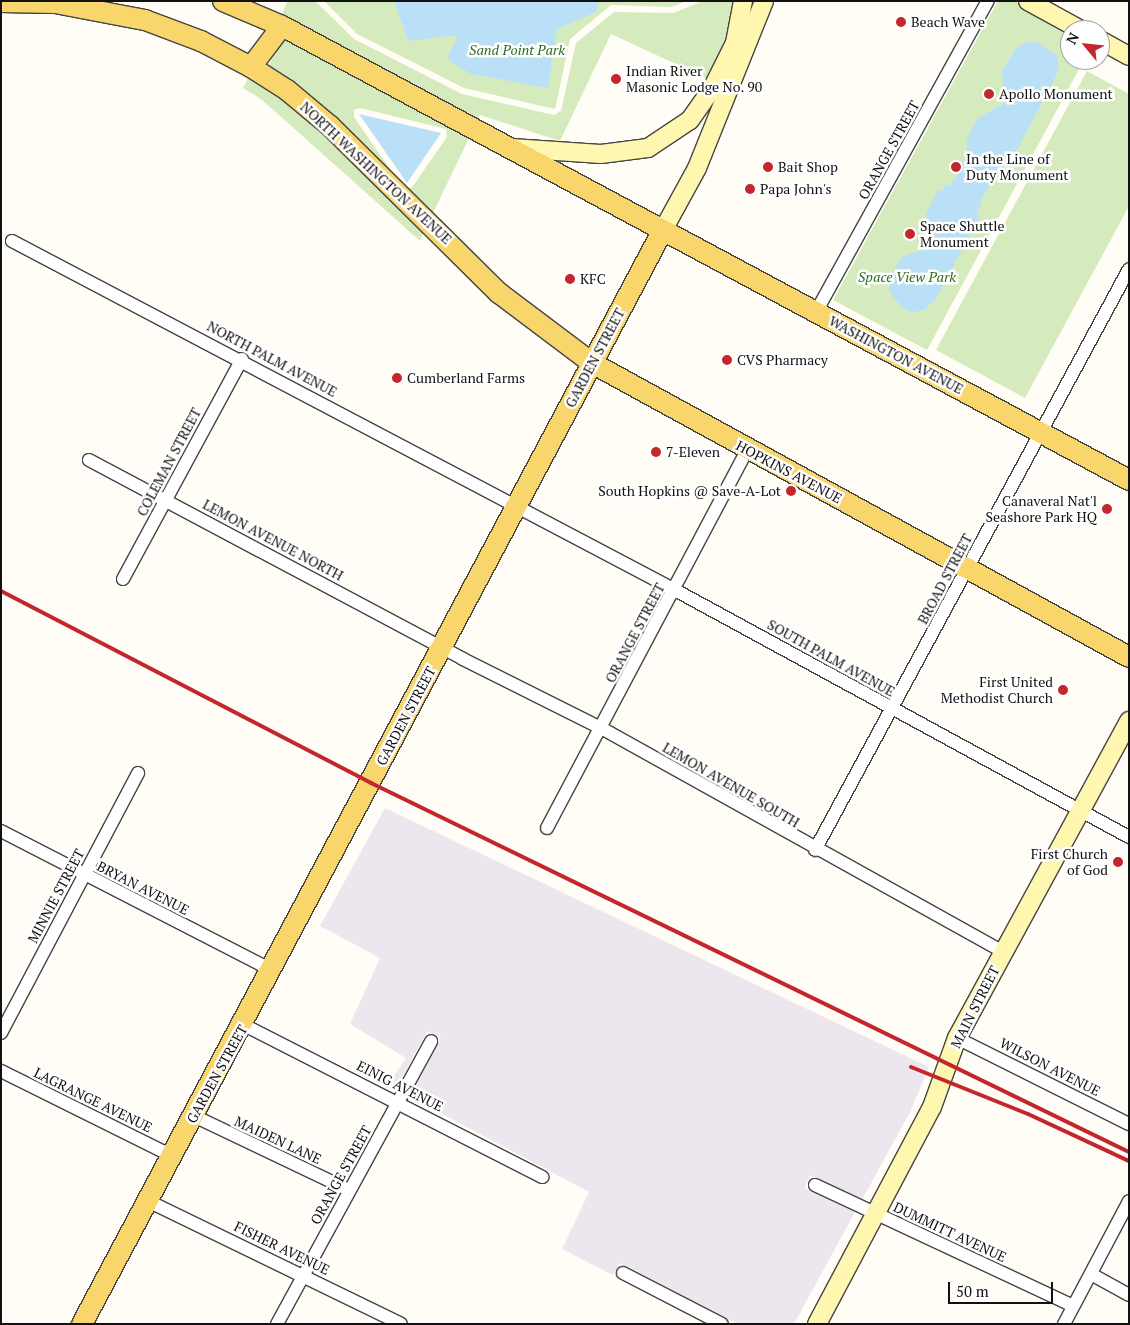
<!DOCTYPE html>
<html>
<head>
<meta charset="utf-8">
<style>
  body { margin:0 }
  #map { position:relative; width:1130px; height:1325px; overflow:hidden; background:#fffdf5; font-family:"PT Serif",serif }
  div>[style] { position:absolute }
  .industrial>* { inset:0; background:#eee6ef }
  .green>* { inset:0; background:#d5ebbd }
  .water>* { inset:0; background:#b9e0f7 }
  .roads { filter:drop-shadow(1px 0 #444) drop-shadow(-1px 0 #444) drop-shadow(0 1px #444) drop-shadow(0 -1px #444) }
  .street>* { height:12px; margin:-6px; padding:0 6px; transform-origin:6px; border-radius:6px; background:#fff }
  .secondary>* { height:18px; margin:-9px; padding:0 9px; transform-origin:9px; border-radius:9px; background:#fff6b0 }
  .primary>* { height:20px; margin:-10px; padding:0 10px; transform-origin:10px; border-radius:10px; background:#f9d66b }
  .rail>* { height:4px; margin:-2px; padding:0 2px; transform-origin:2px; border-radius:2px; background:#c4262e }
  .dots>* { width:14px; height:14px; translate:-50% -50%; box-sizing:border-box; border:2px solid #fff; border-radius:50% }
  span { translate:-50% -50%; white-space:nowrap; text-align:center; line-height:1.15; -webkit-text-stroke:5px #fff; paint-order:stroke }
  .poi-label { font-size:14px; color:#111 }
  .left { translate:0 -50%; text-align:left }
  .right { translate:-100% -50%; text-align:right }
  .park-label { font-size:14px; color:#2f6b1f; font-style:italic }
  .street-label { font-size:14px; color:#111 }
  .frame { position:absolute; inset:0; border:2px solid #111; pointer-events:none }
  .north { position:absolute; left:1060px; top:20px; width:50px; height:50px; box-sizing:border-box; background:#fff; border:1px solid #a0a0a0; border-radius:50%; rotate:298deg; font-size:14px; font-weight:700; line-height:20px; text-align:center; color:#111 }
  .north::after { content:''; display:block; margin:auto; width:18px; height:22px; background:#c4262e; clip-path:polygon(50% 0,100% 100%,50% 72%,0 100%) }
  .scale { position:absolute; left:948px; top:1282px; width:105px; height:22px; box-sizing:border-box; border:2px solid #111; border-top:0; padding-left:6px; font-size:15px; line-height:18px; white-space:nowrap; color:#111; -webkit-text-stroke:4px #fff; paint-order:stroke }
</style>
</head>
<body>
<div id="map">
  <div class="industrial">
    <i style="clip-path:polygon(385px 808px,929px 1067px,910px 1112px,862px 1200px,810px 1175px,805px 1188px,855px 1212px,794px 1324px,738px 1324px,620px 1263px,613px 1275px,562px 1249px,589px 1192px,410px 1097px,441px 1038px,427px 1031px,396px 1089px,388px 1085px,406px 1058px,350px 1024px,380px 958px,320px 926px)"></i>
  </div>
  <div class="green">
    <i style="clip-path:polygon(287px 1px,315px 1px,354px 39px,462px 94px,554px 115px,561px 111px,576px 43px,614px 12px,673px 13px,703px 1px,735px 1px,727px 40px,708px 79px,611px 34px,560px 141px,480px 115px,476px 123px,281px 17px)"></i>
    <i style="clip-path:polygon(324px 1px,686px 1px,672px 7px,611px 5px,570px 39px,555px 109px,464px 88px,357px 34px)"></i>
    <i style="clip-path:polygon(998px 1px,1016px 1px,1070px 30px,1070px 60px,1084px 60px,927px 350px,833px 300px)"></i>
    <i style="clip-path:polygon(286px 36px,470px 136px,432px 215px,408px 189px,413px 186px,447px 137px,446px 129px,360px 108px,354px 110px,354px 117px,401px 185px,267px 68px)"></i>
    <i style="clip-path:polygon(1087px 71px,1129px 94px,1129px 206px,1025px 398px,936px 350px)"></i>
    <i style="clip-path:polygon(250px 74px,325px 131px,425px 229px,420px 241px,261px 99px,243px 88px)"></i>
  </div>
  <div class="water">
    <i style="clip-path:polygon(394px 1px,599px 1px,596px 12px,557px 29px,548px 88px,471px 74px,447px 59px,458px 35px,408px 41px)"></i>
    <i style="clip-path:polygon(1036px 42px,1058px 56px,1058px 72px,1011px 161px,1007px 160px,1001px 172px,998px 170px,980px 202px,982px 203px,976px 214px,980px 217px,935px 300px,924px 310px,912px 312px,903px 309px,889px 291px,890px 281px,900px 259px,910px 253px,922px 251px,930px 243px,926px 213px,938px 190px,942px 191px,945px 185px,949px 186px,961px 171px,967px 151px,967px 138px,977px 119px,1004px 103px,1002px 72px,1016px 48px,1024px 43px)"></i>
    <i style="clip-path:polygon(359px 114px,441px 133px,407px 183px)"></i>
  </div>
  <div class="roads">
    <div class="street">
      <i style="left:12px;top:241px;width:749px;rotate:27.76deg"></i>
      <i style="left:675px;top:590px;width:517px;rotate:28.55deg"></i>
      <i style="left:816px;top:312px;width:355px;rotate:-61.1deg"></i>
      <i style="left:89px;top:460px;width:424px;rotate:28deg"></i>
      <i style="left:463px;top:659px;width:154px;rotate:26.6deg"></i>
      <i style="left:601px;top:728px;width:460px;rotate:29.1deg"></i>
      <i style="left:123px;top:579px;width:250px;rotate:-61.6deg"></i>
      <i style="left:547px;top:828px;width:428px;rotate:-62.1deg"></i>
      <i style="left:1px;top:831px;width:305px;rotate:27.2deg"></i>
      <i style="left:815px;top:850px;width:660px;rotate:-61.61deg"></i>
      <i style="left:244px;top:1025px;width:335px;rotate:27deg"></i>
      <i style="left:1px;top:1033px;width:294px;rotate:-62.2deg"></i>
      <i style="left:957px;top:1038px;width:192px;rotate:26.6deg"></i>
      <i style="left:1px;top:1071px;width:191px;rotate:26.4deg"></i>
      <i style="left:194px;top:1116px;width:172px;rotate:25.5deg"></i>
      <i style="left:815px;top:1185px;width:285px;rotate:25.1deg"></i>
      <i style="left:148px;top:1201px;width:281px;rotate:25.9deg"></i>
      <i style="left:623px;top:1273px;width:111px;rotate:27.3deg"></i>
      <i style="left:1091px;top:1274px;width:43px;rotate:28.9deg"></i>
      <i style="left:277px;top:1324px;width:322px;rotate:-61.4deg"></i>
      <i style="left:1064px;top:1324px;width:139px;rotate:-62.1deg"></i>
    </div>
    <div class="secondary">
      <i style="left:1028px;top:1px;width:60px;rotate:28.7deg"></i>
      <i style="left:1100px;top:40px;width:33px;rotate:29deg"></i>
      <i style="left:733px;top:53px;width:53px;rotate:-79.1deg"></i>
      <i style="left:512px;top:148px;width:89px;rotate:3.9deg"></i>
      <i style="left:601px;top:154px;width:47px;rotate:-7.3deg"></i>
      <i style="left:648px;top:148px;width:50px;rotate:-33.7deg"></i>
      <i style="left:690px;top:120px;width:38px;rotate:-55deg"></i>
      <i style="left:712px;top:89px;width:51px;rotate:-63.4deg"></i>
      <i style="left:662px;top:232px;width:73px;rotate:-61.3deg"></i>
      <i style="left:697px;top:168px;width:180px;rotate:-68.1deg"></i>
      <i style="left:817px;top:1324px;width:246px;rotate:-62.1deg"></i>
      <i style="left:932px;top:1107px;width:73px;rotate:-70.1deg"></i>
      <i style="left:957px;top:1038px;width:361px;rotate:-61.5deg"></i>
    </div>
    <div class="primary">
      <i style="left:223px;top:1px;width:64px;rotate:23deg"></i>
      <i style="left:282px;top:26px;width:961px;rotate:28.19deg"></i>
      <i style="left:1px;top:2px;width:54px;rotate:1.1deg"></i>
      <i style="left:55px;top:3px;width:92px;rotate:10.7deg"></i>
      <i style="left:145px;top:20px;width:60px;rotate:20.6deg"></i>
      <i style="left:201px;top:41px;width:56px;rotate:27.5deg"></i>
      <i style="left:251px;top:67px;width:43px;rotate:32.6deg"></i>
      <i style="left:287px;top:90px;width:56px;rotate:39.9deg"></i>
      <i style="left:330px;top:126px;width:238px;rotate:44.7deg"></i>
      <i style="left:499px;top:293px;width:116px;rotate:37deg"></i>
      <i style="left:592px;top:363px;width:612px;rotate:28.7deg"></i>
      <i style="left:251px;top:67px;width:51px;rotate:-52.9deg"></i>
      <i style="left:82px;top:1324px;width:1236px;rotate:-62.03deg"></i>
    </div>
  </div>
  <div class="rail">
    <i style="left:1px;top:591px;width:417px;rotate:27.4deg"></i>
    <i style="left:371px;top:783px;width:843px;rotate:25.96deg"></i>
    <i style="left:911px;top:1067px;width:126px;rotate:21.9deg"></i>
    <i style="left:1028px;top:1114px;width:111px;rotate:25deg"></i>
  </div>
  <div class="dots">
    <i style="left:901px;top:22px;background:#c4262e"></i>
    <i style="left:616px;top:79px;background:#c4262e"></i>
    <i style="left:989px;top:94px;background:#c4262e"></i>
    <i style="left:768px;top:167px;background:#c4262e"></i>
    <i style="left:956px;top:167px;background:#c4262e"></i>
    <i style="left:750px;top:189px;background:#c4262e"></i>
    <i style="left:910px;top:234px;background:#c4262e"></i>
    <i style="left:570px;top:279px;background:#c4262e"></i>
    <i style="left:727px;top:360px;background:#c4262e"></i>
    <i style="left:397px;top:378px;background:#c4262e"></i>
    <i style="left:656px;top:452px;background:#c4262e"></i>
    <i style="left:791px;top:491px;background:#c4262e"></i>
    <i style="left:1107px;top:509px;background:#c4262e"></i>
    <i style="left:1063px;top:690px;background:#c4262e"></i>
    <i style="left:1118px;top:862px;background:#c4262e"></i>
  </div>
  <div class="poi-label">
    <span class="left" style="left:911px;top:22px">Beach Wave</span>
    <span class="left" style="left:626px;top:79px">Indian River<br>Masonic Lodge No. 90</span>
    <span class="left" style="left:999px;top:94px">Apollo Monument</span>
    <span class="left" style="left:966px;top:167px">In the Line of<br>Duty Monument</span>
    <span class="left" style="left:778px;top:167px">Bait Shop</span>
    <span class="left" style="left:760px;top:189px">Papa John's</span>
    <span class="left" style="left:920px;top:234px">Space Shuttle<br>Monument</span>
    <span class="left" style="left:580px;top:279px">KFC</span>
    <span class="left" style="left:737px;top:360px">CVS Pharmacy</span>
    <span class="left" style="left:407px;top:378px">Cumberland Farms</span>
    <span class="left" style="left:666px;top:452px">7-Eleven</span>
    <span class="right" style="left:781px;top:491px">South Hopkins @ Save-A-Lot</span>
    <span class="right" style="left:1097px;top:509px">Canaveral Nat'l<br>Seashore Park HQ</span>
    <span class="right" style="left:1053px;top:690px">First United<br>Methodist Church</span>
    <span class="right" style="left:1108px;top:862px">First Church<br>of God</span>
  </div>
  <div class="park-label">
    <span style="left:517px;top:50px">Sand Point Park</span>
    <span style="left:907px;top:277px">Space View Park</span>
  </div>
  <div class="street-label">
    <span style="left:889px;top:150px;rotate:-61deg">ORANGE STREET</span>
    <span style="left:376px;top:173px;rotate:43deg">NORTH WASHINGTON AVENUE</span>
    <span style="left:896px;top:355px;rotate:28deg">WASHINGTON AVENUE</span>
    <span style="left:595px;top:358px;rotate:-62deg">GARDEN STREET</span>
    <span style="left:272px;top:359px;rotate:28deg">NORTH PALM AVENUE</span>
    <span style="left:169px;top:462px;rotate:-62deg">COLEMAN STREET</span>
    <span style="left:789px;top:472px;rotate:28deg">HOPKINS AVENUE</span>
    <span style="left:273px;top:540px;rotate:28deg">LEMON AVENUE NORTH</span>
    <span style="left:945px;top:579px;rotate:-62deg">BROAD STREET</span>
    <span style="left:635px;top:633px;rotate:-62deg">ORANGE STREET</span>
    <span style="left:831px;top:658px;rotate:29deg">SOUTH PALM AVENUE</span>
    <span style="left:406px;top:716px;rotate:-62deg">GARDEN STREET</span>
    <span style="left:731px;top:785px;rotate:30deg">LEMON AVENUE SOUTH</span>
    <span style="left:143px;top:888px;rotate:27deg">BRYAN AVENUE</span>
    <span style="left:56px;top:896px;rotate:-62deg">MINNIE STREET</span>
    <span style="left:975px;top:1007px;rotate:-63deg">MAIN STREET</span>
    <span style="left:1050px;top:1067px;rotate:27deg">WILSON AVENUE</span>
    <span style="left:217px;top:1074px;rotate:-61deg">GARDEN STREET</span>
    <span style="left:400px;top:1086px;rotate:27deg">EINIG AVENUE</span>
    <span style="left:93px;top:1100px;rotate:26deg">LAGRANGE AVENUE</span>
    <span style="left:278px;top:1140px;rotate:25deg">MAIDEN LANE</span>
    <span style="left:341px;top:1175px;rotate:-61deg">ORANGE STREET</span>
    <span style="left:950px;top:1232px;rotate:25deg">DUMMITT AVENUE</span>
    <span style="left:282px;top:1248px;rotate:26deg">FISHER AVENUE</span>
  </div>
  <div class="frame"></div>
  <div class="north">N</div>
  <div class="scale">50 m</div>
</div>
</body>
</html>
